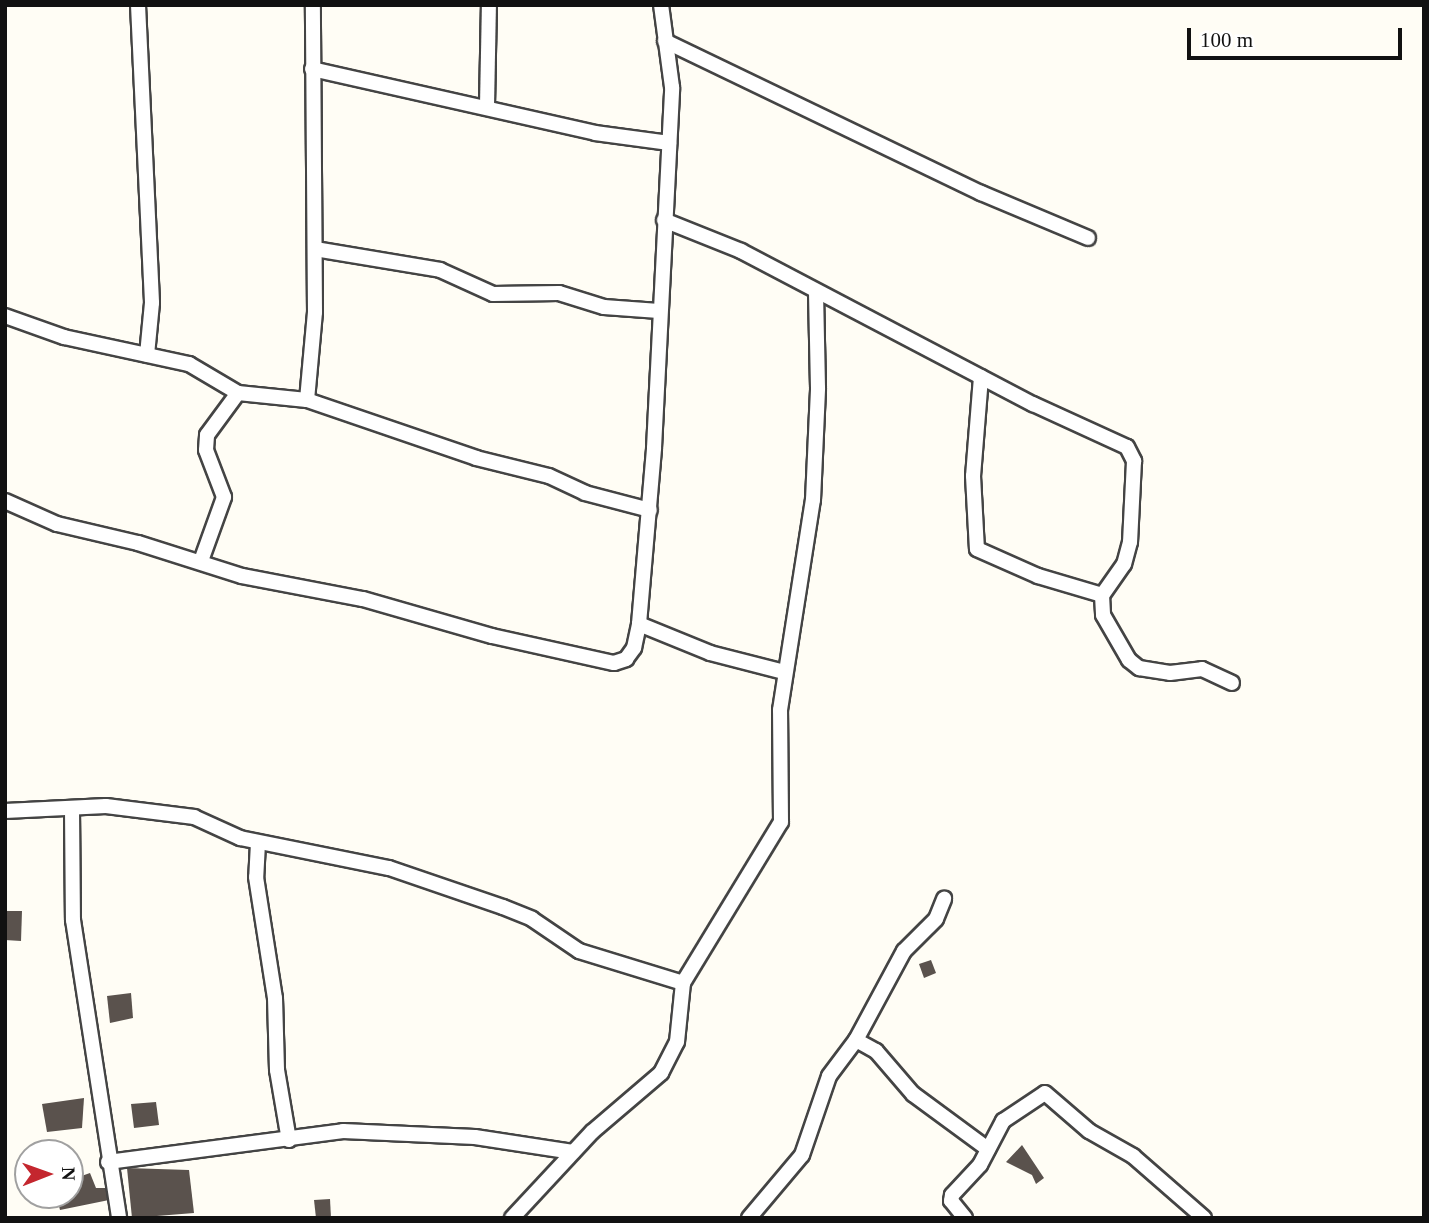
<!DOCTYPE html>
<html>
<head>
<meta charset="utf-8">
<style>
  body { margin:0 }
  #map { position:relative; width:1429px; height:1223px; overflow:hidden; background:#fffdf5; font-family:Georgia,serif }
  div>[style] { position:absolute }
  .building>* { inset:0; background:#5a524d }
  .roads { filter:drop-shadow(2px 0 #444) drop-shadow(-2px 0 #444) drop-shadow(0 2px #444) drop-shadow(0 -2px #444) }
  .minor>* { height:14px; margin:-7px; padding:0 7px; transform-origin:7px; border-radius:7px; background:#fff }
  span { translate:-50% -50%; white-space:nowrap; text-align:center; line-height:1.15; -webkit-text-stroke:7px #fff; paint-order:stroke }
  .frame { position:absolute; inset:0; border:7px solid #111; pointer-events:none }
  .north { position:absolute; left:14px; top:1139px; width:70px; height:70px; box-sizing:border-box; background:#fff; border:2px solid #a0a0a0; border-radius:50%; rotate:89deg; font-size:19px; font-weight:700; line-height:28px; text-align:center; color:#111 }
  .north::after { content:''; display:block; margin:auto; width:24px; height:32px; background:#c4262e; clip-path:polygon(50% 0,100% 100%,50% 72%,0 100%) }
  .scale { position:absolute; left:1187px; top:28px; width:215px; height:32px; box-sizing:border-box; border:4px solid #111; border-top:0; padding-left:9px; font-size:21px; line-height:24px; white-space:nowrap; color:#111; -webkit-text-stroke:5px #fff; paint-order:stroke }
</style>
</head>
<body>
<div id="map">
  <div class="building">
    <i style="clip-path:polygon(5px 911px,22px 911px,21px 941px,5px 940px)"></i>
    <i style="clip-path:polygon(931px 960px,936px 973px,924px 978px,919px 964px)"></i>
    <i style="clip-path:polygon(131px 993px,133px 1018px,110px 1023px,107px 996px)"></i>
    <i style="clip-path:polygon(84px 1098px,82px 1128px,47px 1132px,42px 1104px)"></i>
    <i style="clip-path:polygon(156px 1102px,159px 1125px,134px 1128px,131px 1104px)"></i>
    <i style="clip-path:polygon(1022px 1145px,1044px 1178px,1036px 1184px,1032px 1175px,1006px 1162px)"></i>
    <i style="clip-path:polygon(127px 1168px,189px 1170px,194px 1213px,132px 1218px)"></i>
    <i style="clip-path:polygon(90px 1173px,96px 1188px,107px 1188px,109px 1200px,60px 1210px,56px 1195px,70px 1195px,70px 1180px)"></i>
    <i style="clip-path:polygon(330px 1199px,331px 1218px,316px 1218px,314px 1200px)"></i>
  </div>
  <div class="roads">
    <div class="minor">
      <i style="left:138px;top:5px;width:298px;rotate:87.3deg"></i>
      <i style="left:152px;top:303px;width:52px;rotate:95.5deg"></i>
      <i style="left:665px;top:41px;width:351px;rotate:25.7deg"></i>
      <i style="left:981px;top:193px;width:116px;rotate:22.8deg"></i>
      <i style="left:312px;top:69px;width:290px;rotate:12.7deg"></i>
      <i style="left:595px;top:133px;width:75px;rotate:7.7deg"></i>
      <i style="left:487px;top:106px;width:101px;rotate:-88.9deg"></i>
      <i style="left:664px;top:220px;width:83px;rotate:21.9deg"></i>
      <i style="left:741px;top:251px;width:330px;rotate:27.7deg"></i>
      <i style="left:1033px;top:404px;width:103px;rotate:24.6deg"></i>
      <i style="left:1127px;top:447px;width:16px;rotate:63deg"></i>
      <i style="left:1134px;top:461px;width:81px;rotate:92.8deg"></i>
      <i style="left:1130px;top:542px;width:23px;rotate:105deg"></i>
      <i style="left:1124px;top:564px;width:38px;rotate:125deg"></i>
      <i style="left:1102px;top:595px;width:20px;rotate:87deg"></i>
      <i style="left:1103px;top:615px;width:52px;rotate:60deg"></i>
      <i style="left:1129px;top:660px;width:13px;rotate:39deg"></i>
      <i style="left:1139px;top:668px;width:31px;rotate:9deg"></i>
      <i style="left:1170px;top:673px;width:32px;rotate:-7deg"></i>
      <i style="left:1202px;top:669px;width:33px;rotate:25deg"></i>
      <i style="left:315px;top:249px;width:127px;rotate:9.5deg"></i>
      <i style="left:440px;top:270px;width:58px;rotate:24.4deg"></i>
      <i style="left:493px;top:294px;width:66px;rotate:-0.9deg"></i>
      <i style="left:559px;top:293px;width:47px;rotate:17.3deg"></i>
      <i style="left:604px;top:307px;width:55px;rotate:4.2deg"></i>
      <i style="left:5px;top:316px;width:63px;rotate:19.6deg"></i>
      <i style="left:64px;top:337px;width:128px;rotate:12.2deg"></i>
      <i style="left:189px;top:364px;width:57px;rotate:30.6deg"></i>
      <i style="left:238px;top:393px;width:69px;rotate:5.8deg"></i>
      <i style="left:307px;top:400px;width:179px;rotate:18.9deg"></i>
      <i style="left:476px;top:458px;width:75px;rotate:13.9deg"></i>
      <i style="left:549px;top:476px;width:40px;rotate:25deg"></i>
      <i style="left:585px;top:493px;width:67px;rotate:14.7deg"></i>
      <i style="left:981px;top:377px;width:99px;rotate:94.6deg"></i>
      <i style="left:973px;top:476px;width:73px;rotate:86.9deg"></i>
      <i style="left:977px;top:549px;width:67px;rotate:23.9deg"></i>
      <i style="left:1038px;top:576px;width:67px;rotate:16.5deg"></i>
      <i style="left:307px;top:400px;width:88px;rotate:-84.8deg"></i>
      <i style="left:315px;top:312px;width:307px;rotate:-90.4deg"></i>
      <i style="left:5px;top:501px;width:57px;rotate:23.9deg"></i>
      <i style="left:57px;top:524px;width:83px;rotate:13.2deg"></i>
      <i style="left:138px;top:543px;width:109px;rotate:17.6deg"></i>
      <i style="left:242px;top:576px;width:123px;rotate:10.8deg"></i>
      <i style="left:363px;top:599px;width:134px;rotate:16deg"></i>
      <i style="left:492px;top:636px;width:125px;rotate:12.5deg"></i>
      <i style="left:614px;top:663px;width:13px;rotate:-18deg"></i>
      <i style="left:626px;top:659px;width:14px;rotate:-54deg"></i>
      <i style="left:634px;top:648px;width:25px;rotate:-78deg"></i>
      <i style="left:639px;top:624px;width:177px;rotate:-85.1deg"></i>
      <i style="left:654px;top:448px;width:361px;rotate:-87.1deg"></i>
      <i style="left:672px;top:87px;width:83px;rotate:-97.6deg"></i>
      <i style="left:201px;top:561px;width:68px;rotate:-70.2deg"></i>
      <i style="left:224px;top:497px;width:50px;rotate:-111deg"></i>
      <i style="left:206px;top:450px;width:15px;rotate:-86deg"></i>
      <i style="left:207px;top:435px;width:52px;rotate:-53.6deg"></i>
      <i style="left:639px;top:624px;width:77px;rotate:22.2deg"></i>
      <i style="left:710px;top:653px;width:76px;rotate:14.4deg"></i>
      <i style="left:72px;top:810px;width:110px;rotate:89.5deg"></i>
      <i style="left:73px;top:920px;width:302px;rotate:81.2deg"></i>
      <i style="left:5px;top:811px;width:101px;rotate:-2.8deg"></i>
      <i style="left:106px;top:806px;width:89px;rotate:7.1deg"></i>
      <i style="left:194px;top:817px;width:51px;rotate:24.5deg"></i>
      <i style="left:240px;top:838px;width:152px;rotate:11.4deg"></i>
      <i style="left:389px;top:868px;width:120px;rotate:18.9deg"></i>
      <i style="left:503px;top:907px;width:31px;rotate:22deg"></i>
      <i style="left:532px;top:919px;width:57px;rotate:34.2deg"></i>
      <i style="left:579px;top:951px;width:109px;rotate:17.1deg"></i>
      <i style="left:258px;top:843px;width:34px;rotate:93deg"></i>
      <i style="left:256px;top:877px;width:122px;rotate:81.1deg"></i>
      <i style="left:275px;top:998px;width:72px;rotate:88.4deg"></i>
      <i style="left:277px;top:1070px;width:71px;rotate:80.3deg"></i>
      <i style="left:856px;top:1040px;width:23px;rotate:29deg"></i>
      <i style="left:876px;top:1051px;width:57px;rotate:49.3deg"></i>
      <i style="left:913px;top:1094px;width:93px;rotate:36.3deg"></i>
      <i style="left:108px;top:1162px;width:237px;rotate:-7.5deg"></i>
      <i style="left:343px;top:1131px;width:132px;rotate:2.6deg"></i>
      <i style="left:475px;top:1137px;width:99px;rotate:8.7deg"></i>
      <i style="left:512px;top:1218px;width:117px;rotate:-47.1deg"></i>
      <i style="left:592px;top:1132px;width:91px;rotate:-40.5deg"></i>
      <i style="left:661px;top:1073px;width:35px;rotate:-63deg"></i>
      <i style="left:677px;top:1042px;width:59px;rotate:-84.2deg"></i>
      <i style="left:683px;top:983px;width:188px;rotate:-58.7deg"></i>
      <i style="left:781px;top:822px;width:112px;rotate:-90.5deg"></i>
      <i style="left:780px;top:710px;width:213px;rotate:-81.1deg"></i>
      <i style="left:813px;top:500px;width:112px;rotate:-87.4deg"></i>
      <i style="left:818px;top:388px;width:97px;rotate:-91.2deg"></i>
      <i style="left:749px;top:1218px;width:82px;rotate:-49.9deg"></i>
      <i style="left:802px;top:1155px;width:83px;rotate:-71.1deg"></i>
      <i style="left:829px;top:1076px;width:45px;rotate:-53.1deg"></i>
      <i style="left:856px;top:1040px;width:101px;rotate:-61.7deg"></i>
      <i style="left:904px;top:951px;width:45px;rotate:-45deg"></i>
      <i style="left:936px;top:919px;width:22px;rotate:-68deg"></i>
      <i style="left:965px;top:1218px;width:22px;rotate:-129deg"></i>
      <i style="left:951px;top:1201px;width:6px;rotate:-81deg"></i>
      <i style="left:952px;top:1195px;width:41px;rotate:-47deg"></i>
      <i style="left:980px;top:1165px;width:50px;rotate:-62.4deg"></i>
      <i style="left:1003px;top:1121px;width:50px;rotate:-33.7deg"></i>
      <i style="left:1045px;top:1093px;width:58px;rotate:40.8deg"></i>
      <i style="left:1089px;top:1131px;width:51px;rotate:29.6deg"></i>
      <i style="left:1133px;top:1156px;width:94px;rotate:41.1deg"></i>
    </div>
  </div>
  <div class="frame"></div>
  <div class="north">N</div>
  <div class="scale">100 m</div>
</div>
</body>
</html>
